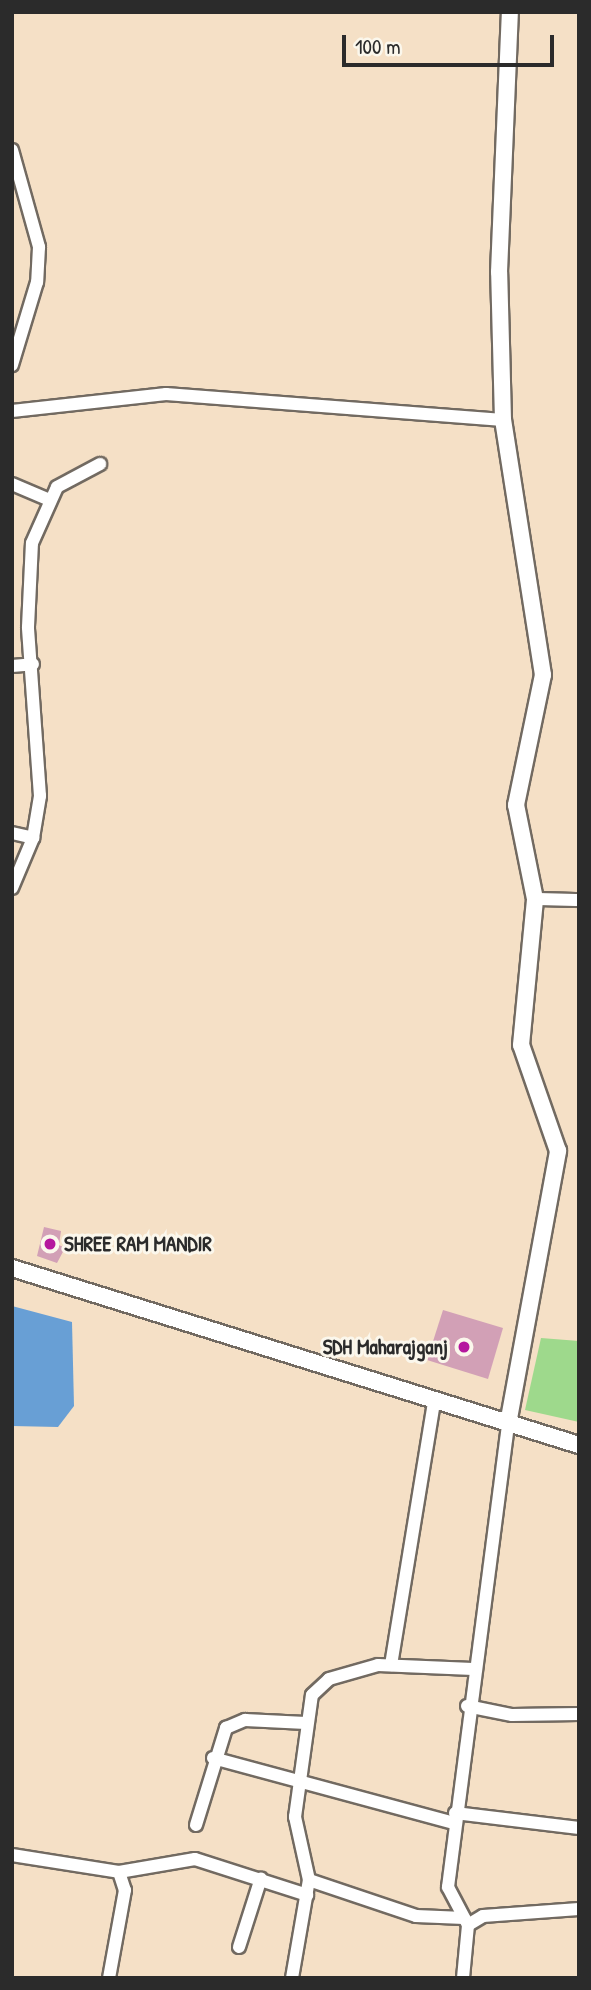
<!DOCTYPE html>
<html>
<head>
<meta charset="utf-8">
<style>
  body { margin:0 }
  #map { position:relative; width:591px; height:1990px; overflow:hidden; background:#f5e0c6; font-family:"Patrick Hand",sans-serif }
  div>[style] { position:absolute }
  .green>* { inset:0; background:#9ed98c }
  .water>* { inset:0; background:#689fd5 }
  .building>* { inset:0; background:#d2a0b6 }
  .roads { filter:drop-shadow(2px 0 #726a61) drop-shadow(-2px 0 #726a61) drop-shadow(0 2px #726a61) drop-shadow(0 -2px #726a61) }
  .minor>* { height:12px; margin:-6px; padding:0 6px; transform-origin:6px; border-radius:6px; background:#fff }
  .tertiary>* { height:16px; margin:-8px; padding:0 8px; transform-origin:8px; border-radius:8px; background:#fff }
  .dots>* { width:19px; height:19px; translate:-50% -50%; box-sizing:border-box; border:4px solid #fbf7ec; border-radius:50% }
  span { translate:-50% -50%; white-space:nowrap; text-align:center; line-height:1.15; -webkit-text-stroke:6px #fbf7ec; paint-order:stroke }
  .poi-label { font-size:21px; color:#2b2b2b; font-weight:700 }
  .left { translate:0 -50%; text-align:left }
  .right { translate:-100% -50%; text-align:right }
  .frame { position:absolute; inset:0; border:14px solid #2b2b2b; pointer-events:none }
  .scale { position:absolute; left:342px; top:35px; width:212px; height:32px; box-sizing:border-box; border:4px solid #2b2b2b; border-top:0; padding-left:9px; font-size:21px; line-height:24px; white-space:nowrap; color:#2b2b2b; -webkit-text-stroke:5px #fbf7ec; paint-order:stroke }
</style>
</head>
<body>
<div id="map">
  <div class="green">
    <i style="clip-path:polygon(541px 1338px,579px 1341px,579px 1422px,525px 1410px)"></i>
  </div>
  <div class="water">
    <i style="clip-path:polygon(12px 1306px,72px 1322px,74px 1406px,58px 1427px,12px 1426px)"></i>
  </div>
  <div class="building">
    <i style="clip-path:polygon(44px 1227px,61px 1231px,59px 1245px,65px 1248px,57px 1263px,37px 1256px)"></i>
    <i style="clip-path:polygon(443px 1310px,503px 1328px,488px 1379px,427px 1360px)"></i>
  </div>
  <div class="roads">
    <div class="minor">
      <i style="left:12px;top:150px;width:101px;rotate:74.4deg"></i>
      <i style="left:39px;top:247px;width:35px;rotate:93deg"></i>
      <i style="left:37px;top:282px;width:87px;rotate:106.8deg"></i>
      <i style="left:12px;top:411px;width:155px;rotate:-6.3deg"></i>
      <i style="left:166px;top:394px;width:338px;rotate:4.4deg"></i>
      <i style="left:12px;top:484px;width:39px;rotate:23deg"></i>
      <i style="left:12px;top:666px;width:21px;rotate:-5deg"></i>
      <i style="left:12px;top:833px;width:22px;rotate:13deg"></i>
      <i style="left:12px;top:888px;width:54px;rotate:-67.2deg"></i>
      <i style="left:33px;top:838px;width:43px;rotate:-80.5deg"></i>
      <i style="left:40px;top:796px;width:169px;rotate:-94.1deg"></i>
      <i style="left:28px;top:627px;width:84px;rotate:-87.3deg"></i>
      <i style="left:32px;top:543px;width:61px;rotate:-65.9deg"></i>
      <i style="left:57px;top:487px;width:49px;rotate:-28.1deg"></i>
      <i style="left:535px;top:899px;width:44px;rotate:1.3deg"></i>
      <i style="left:391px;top:1665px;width:266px;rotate:-80.7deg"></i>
      <i style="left:467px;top:1706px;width:46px;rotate:11.3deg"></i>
      <i style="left:512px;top:1715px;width:67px;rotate:-0.9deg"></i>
      <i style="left:213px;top:1758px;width:250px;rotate:15.1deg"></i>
      <i style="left:455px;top:1813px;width:125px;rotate:6.9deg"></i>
      <i style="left:196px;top:1825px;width:102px;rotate:-72.8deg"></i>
      <i style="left:226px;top:1728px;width:21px;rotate:-23deg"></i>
      <i style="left:245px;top:1720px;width:61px;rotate:2.8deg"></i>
      <i style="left:12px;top:1855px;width:108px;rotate:9deg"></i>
      <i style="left:119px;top:1872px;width:19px;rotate:72deg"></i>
      <i style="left:125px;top:1890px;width:89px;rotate:100.3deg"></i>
      <i style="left:119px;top:1872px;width:77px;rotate:-9.7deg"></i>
      <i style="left:195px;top:1859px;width:118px;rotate:17.8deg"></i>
      <i style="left:309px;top:1880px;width:113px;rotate:18.6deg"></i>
      <i style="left:416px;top:1916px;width:48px;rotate:2.4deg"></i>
      <i style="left:468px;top:1925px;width:17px;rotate:-31deg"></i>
      <i style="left:483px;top:1916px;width:96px;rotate:-4.2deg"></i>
      <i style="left:239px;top:1947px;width:72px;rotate:-72.3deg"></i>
      <i style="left:292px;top:1978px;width:99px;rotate:-80.2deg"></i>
      <i style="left:309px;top:1880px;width:65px;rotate:-102.5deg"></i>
      <i style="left:295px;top:1817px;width:123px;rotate:-82.1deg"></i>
      <i style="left:312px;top:1695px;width:23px;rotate:-43deg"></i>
      <i style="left:329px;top:1679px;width:51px;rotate:-15.9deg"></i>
      <i style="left:378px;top:1665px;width:95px;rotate:2.4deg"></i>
      <i style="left:463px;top:1978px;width:53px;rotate:-84.6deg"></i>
      <i style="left:468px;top:1925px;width:43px;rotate:-117.8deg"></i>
      <i style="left:448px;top:1887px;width:467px;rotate:-82.6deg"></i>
    </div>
    <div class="tertiary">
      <i style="left:12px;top:1268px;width:594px;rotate:17.34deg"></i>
      <i style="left:508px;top:1424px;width:278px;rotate:-79.6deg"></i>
      <i style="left:558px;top:1151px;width:112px;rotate:-109.2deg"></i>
      <i style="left:521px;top:1045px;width:147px;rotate:-84.5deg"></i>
      <i style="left:535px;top:899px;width:96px;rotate:-101.4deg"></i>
      <i style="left:516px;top:805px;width:133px;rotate:-78.3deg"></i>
      <i style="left:543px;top:675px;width:258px;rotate:-98.9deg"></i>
      <i style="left:503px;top:420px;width:148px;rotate:-91.5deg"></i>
      <i style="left:499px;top:272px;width:260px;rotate:-87.6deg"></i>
    </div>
  </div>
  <div class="dots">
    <i style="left:50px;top:1244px;background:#b5179e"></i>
    <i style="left:464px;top:1347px;background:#b5179e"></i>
  </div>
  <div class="poi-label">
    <span class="left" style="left:64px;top:1244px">SHREE RAM MANDIR</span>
    <span class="right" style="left:448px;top:1347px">SDH Maharajganj</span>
  </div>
  <div class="frame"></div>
  <div class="scale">100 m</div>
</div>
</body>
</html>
